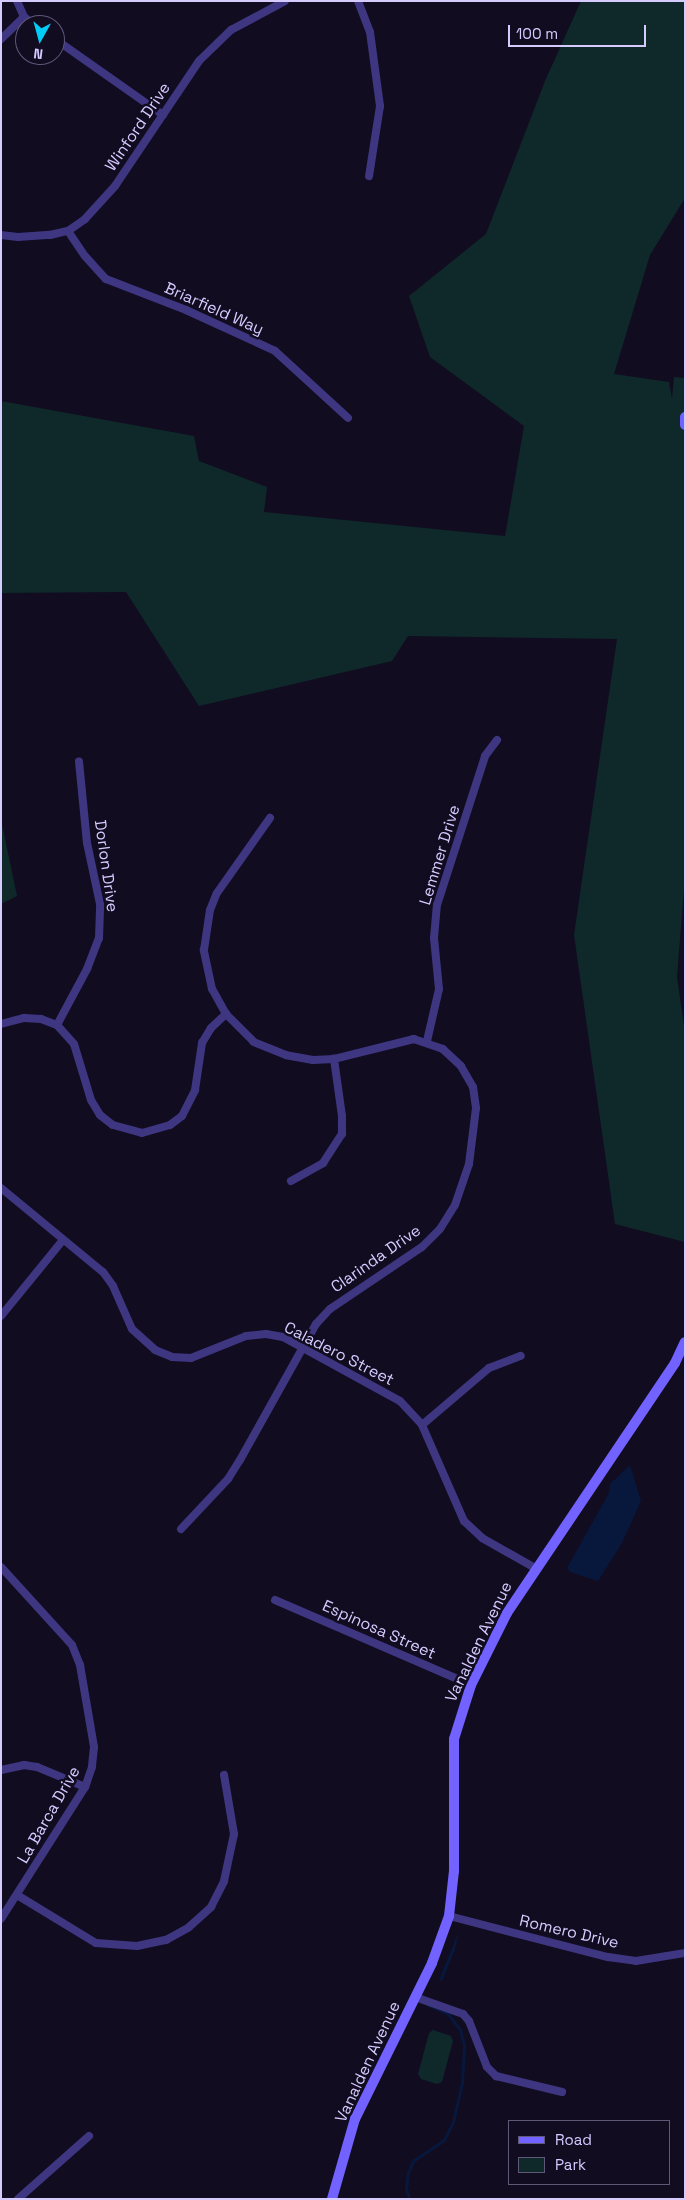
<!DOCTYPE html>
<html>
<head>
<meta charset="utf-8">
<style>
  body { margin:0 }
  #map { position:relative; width:686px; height:2200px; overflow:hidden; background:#110c20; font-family:"Space Grotesk",sans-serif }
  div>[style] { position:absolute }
  .green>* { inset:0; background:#0f292a }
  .water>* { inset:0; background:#08183d }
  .stream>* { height:2.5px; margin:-1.25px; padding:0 1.25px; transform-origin:1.25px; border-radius:1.25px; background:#08183d }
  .street>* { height:8px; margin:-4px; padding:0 4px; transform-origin:4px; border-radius:4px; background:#3e3680 }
  .secondary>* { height:10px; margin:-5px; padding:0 5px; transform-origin:5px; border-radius:5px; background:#7262ff }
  span { translate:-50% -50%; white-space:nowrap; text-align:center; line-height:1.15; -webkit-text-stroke:5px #110c20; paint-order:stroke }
  .street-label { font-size:16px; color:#d5cbff }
  .frame { position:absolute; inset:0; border:2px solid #d5cbff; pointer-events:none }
  .legend { position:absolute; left:508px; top:2120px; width:162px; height:65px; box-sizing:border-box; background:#110c20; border:1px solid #5f5879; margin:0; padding:6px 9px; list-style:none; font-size:15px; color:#d5cbff }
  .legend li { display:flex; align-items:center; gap:10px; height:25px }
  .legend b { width:25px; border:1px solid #5f5879 }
  .north { position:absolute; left:15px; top:15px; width:50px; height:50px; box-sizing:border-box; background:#110c20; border:1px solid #5f5879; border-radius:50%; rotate:187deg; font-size:14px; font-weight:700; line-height:20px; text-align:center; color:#d5cbff }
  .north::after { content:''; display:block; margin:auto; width:18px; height:22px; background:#00ccf6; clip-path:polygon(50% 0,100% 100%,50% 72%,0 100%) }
  .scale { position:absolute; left:508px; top:25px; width:138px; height:22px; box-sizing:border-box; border:2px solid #d5cbff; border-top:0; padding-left:6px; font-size:15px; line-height:18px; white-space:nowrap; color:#d5cbff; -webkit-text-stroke:4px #110c20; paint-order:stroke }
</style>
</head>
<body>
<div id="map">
  <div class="green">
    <i style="clip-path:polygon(581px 1px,685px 1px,685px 198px,650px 255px,614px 374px,669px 382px,672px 399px,674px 377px,685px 378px,685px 876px,677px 977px,685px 1033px,685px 1242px,615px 1224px,574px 935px,617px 639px,408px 636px,392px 661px,199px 706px,126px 592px,1px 593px,1px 401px,194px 436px,199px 461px,267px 487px,264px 512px,505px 536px,524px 426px,430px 357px,409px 296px,486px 234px,545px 81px)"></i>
    <i style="clip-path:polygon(1px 819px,17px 896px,1px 904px)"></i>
    <i style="clip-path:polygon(433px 2030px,451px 2036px,453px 2041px,442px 2082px,437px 2084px,421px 2079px,418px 2074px,429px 2033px)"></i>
  </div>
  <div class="water">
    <i style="clip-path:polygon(630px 1465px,641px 1501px,622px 1543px,598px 1581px,570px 1572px,567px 1568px,609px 1493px,610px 1484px)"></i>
    <i style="clip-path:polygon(459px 1931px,455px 1950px,442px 1981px,439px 1980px)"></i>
  </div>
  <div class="stream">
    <i style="left:409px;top:2199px;width:10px;rotate:-107deg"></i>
    <i style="left:406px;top:2189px;width:16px;rotate:-83deg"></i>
    <i style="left:408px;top:2173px;width:13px;rotate:-67deg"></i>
    <i style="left:413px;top:2161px;width:37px;rotate:-34deg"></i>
    <i style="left:444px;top:2140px;width:20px;rotate:-63deg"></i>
    <i style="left:453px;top:2122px;width:39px;rotate:-77deg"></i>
    <i style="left:462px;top:2084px;width:39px;rotate:-87deg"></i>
    <i style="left:464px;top:2045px;width:16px;rotate:-105deg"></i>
    <i style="left:460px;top:2030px;width:20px;rotate:-127deg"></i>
    <i style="left:448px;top:2014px;width:21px;rotate:-157deg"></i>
  </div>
  <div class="street">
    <i style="left:17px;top:1px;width:17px;rotate:66deg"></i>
    <i style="left:24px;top:17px;width:14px;rotate:36deg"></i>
    <i style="left:358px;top:1px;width:33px;rotate:69deg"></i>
    <i style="left:370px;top:32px;width:75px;rotate:82.3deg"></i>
    <i style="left:380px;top:106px;width:71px;rotate:98.9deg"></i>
    <i style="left:1px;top:39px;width:32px;rotate:-44deg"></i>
    <i style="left:55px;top:39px;width:132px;rotate:35.1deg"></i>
    <i style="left:68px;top:231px;width:30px;rotate:56deg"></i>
    <i style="left:85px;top:256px;width:31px;rotate:48deg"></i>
    <i style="left:106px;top:279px;width:86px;rotate:21.2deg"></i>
    <i style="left:186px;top:310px;width:98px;rotate:24.7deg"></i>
    <i style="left:275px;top:351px;width:99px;rotate:42.5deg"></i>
    <i style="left:1px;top:235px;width:17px;rotate:7deg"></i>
    <i style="left:18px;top:237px;width:32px;rotate:-4deg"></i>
    <i style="left:50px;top:235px;width:18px;rotate:-13deg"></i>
    <i style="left:68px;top:231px;width:21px;rotate:-35deg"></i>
    <i style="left:85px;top:219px;width:45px;rotate:-47.7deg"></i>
    <i style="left:115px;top:186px;width:151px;rotate:-56.1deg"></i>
    <i style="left:199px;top:61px;width:45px;rotate:-44.1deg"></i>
    <i style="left:231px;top:30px;width:61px;rotate:-28.2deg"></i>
    <i style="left:1px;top:1024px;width:24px;rotate:-15deg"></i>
    <i style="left:24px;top:1018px;width:17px;rotate:3deg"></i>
    <i style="left:41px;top:1019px;width:17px;rotate:21deg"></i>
    <i style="left:57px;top:1025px;width:25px;rotate:48deg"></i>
    <i style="left:74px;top:1044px;width:59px;rotate:73.1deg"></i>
    <i style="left:91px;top:1100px;width:17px;rotate:59deg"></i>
    <i style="left:100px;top:1115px;width:16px;rotate:38deg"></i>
    <i style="left:113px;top:1125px;width:30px;rotate:15deg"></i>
    <i style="left:142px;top:1133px;width:29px;rotate:-16deg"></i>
    <i style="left:170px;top:1125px;width:15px;rotate:-37deg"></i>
    <i style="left:182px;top:1116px;width:29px;rotate:-63deg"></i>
    <i style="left:195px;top:1090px;width:48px;rotate:-81.5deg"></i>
    <i style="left:202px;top:1043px;width:17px;rotate:-59deg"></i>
    <i style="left:211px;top:1028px;width:21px;rotate:-43deg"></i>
    <i style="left:57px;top:1025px;width:64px;rotate:-61.8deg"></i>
    <i style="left:87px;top:969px;width:33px;rotate:-69deg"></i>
    <i style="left:99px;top:938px;width:34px;rotate:-88deg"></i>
    <i style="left:100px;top:904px;width:62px;rotate:-102deg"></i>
    <i style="left:87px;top:843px;width:82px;rotate:-95.6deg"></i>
    <i style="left:427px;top:1041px;width:53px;rotate:-77deg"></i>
    <i style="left:439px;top:989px;width:51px;rotate:-95.6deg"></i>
    <i style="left:434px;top:938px;width:33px;rotate:-85deg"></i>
    <i style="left:437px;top:905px;width:157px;rotate:-72.1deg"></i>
    <i style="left:485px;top:756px;width:20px;rotate:-53deg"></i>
    <i style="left:291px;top:1181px;width:37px;rotate:-29deg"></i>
    <i style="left:323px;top:1163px;width:35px;rotate:-57deg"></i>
    <i style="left:342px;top:1134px;width:18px;rotate:-90deg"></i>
    <i style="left:342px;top:1116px;width:58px;rotate:-98deg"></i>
    <i style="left:1px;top:1188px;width:132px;rotate:39.5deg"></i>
    <i style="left:103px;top:1272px;width:17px;rotate:54deg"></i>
    <i style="left:113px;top:1286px;width:47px;rotate:66.2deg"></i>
    <i style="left:132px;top:1329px;width:31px;rotate:42deg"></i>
    <i style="left:155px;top:1350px;width:18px;rotate:22deg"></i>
    <i style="left:172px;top:1357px;width:19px;rotate:3deg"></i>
    <i style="left:191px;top:1358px;width:59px;rotate:-21.8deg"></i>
    <i style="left:246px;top:1336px;width:20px;rotate:-6deg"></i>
    <i style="left:266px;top:1334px;width:17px;rotate:10deg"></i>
    <i style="left:283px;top:1337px;width:133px;rotate:28.7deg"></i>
    <i style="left:400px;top:1401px;width:33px;rotate:47deg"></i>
    <i style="left:422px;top:1425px;width:105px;rotate:66.4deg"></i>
    <i style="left:464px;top:1521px;width:25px;rotate:43deg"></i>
    <i style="left:482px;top:1538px;width:61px;rotate:29.5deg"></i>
    <i style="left:1px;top:1316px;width:98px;rotate:-50.8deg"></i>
    <i style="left:422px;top:1425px;width:88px;rotate:-40.4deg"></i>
    <i style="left:489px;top:1368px;width:34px;rotate:-21deg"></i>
    <i style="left:181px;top:1529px;width:69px;rotate:-46.8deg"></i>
    <i style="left:228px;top:1479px;width:22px;rotate:-58deg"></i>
    <i style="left:240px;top:1460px;width:156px;rotate:-60.8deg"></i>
    <i style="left:316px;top:1324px;width:21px;rotate:-47deg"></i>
    <i style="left:330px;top:1309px;width:111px;rotate:-34deg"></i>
    <i style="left:422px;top:1247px;width:25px;rotate:-45deg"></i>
    <i style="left:440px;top:1229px;width:28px;rotate:-58deg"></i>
    <i style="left:455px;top:1205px;width:43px;rotate:-71.1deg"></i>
    <i style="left:469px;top:1164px;width:56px;rotate:-82.9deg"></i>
    <i style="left:476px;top:1108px;width:21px;rotate:-98deg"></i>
    <i style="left:473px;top:1087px;width:24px;rotate:-120deg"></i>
    <i style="left:461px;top:1066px;width:25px;rotate:-137deg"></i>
    <i style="left:443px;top:1049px;width:31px;rotate:-161deg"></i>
    <i style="left:414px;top:1039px;width:82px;rotate:166deg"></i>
    <i style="left:334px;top:1059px;width:21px;rotate:177deg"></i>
    <i style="left:313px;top:1060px;width:27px;rotate:-170deg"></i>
    <i style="left:286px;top:1055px;width:35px;rotate:-158deg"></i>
    <i style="left:254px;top:1042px;width:40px;rotate:-135deg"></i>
    <i style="left:226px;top:1014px;width:29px;rotate:-119deg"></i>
    <i style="left:212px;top:989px;width:40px;rotate:-102deg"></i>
    <i style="left:204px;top:950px;width:40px;rotate:-81.5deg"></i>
    <i style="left:210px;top:910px;width:18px;rotate:-68deg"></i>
    <i style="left:217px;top:893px;width:92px;rotate:-54.8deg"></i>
    <i style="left:1px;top:1567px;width:105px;rotate:47.7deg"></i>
    <i style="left:72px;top:1645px;width:22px;rotate:68deg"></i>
    <i style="left:80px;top:1665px;width:83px;rotate:80.3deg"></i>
    <i style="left:94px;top:1747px;width:20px;rotate:96deg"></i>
    <i style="left:92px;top:1767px;width:21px;rotate:109deg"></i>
    <i style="left:85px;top:1787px;width:156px;rotate:122.5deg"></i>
    <i style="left:275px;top:1600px;width:214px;rotate:23.4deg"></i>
    <i style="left:1px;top:1770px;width:24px;rotate:-12deg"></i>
    <i style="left:24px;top:1765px;width:13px;rotate:9deg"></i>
    <i style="left:37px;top:1767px;width:52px;rotate:22.6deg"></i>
    <i style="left:17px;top:1895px;width:92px;rotate:31.3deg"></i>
    <i style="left:96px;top:1943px;width:41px;rotate:4.2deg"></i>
    <i style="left:137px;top:1946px;width:30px;rotate:-12deg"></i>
    <i style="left:166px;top:1940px;width:26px;rotate:-29deg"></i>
    <i style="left:189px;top:1927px;width:30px;rotate:-42deg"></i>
    <i style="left:211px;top:1907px;width:29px;rotate:-63deg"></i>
    <i style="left:224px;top:1881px;width:48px;rotate:-78deg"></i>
    <i style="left:234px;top:1834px;width:60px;rotate:-99.6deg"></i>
    <i style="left:449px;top:1916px;width:164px;rotate:14.5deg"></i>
    <i style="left:608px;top:1957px;width:28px;rotate:8deg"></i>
    <i style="left:636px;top:1961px;width:50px;rotate:-9.3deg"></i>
    <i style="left:415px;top:1997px;width:51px;rotate:19.5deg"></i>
    <i style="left:463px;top:2014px;width:9px;rotate:49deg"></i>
    <i style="left:469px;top:2021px;width:49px;rotate:68.6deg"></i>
    <i style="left:487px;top:2067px;width:13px;rotate:45deg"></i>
    <i style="left:496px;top:2076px;width:68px;rotate:13.6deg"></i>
    <i style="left:18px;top:2199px;width:95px;rotate:-41.6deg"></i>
  </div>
  <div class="secondary">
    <i style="left:685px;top:417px;width:8px;rotate:90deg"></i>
    <i style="left:332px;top:2199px;width:83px;rotate:-74deg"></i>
    <i style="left:355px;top:2119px;width:174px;rotate:-63.7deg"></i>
    <i style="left:432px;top:1963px;width:50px;rotate:-70.1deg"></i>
    <i style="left:449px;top:1916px;width:45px;rotate:-83.7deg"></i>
    <i style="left:454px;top:1871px;width:132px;rotate:-90deg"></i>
    <i style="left:454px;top:1739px;width:57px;rotate:-72.5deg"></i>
    <i style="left:471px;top:1685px;width:80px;rotate:-63.4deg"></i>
    <i style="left:507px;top:1613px;width:301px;rotate:-56.1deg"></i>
    <i style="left:675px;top:1363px;width:23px;rotate:-65deg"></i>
  </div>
  <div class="street-label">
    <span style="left:138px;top:127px;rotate:-56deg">Winford Drive</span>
    <span style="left:214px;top:309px;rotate:24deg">Briarfield Way</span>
    <span style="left:440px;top:855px;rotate:-73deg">Lemmer Drive</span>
    <span style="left:106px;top:866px;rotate:82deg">Dorlon Drive</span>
    <span style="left:376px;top:1259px;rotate:-35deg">Clarinda Drive</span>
    <span style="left:339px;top:1354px;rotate:27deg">Caladero Street</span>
    <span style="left:379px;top:1630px;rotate:24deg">Espinosa Street</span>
    <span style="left:479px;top:1642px;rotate:-64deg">Vanalden Avenue</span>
    <span style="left:49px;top:1815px;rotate:-60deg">La Barca Drive</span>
    <span style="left:569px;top:1932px;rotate:13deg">Romero Drive</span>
    <span style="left:368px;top:2062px;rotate:-65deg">Vanalden Avenue</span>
  </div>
  <div class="frame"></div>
  <ul class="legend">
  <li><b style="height:6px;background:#7262ff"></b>Road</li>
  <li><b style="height:14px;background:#0f292a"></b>Park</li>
  </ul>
  <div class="north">N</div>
  <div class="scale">100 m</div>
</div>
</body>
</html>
